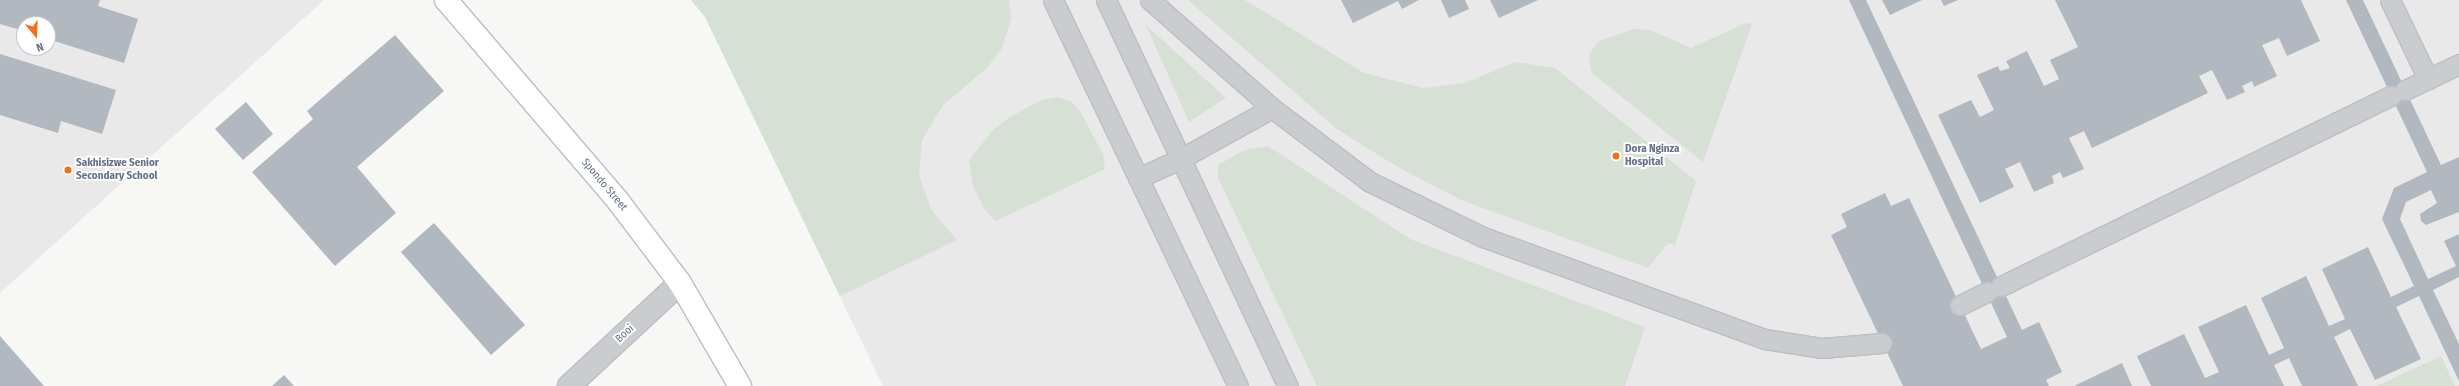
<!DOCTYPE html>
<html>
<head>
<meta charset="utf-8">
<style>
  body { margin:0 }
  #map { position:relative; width:2459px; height:386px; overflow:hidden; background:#f7f8f5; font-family:"Fira Sans Condensed",sans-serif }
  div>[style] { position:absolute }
  .built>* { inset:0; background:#e8e9e8 }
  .green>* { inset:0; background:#d7e0d5 }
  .building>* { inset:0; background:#b2b8c0 }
  .roads { filter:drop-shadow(1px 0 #bbbfc5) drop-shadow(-1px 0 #bbbfc5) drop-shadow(0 1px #bbbfc5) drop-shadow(0 -1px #bbbfc5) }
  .service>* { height:19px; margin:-9.5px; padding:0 9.5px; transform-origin:9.5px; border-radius:9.5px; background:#caccd0 }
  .minor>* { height:22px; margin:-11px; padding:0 11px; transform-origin:11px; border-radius:11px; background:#caccd0 }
  .secondary>* { height:22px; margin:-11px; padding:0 11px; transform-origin:11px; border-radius:11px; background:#fff }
  .dots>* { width:11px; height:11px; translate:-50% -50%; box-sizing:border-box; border:2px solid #fff; border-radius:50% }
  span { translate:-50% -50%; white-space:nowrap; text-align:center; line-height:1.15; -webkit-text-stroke:4px #fff; paint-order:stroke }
  .poi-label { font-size:11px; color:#647289; font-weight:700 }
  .left { translate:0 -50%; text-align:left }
  .street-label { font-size:11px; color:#647289 }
  .north { position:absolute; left:16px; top:16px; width:40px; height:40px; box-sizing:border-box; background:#fff; border:1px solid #c1c7d0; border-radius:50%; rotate:161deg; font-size:11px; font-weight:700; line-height:16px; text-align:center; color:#647289 }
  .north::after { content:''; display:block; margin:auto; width:14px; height:18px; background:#f47018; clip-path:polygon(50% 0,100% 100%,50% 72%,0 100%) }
</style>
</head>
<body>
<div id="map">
  <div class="built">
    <i style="clip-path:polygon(evenodd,0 0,324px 0,0 293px,0 0,24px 24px,48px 24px,48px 48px,24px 48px,24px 24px)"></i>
    <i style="clip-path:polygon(691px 0,2459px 0,2459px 386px,883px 386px,705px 17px)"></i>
  </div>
  <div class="green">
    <i style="clip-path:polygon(691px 0,1009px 0,1011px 19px,1002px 48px,987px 68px,943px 105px,922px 140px,919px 176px,932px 211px,957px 240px,840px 296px,705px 17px)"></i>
    <i style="clip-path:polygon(1188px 0,1245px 0,1364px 73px,1423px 88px,1465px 83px,1515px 62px,1555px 68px,1696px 181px,1675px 245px,1668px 243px,1648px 268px,1461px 200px,1396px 166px,1337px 129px)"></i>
    <i style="clip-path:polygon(1746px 23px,1752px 24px,1703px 162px,1592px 73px,1589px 55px,1593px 48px,1599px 41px,1634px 29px,1651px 30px,1691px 48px)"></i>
    <i style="clip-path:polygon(1146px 25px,1226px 98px,1189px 122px)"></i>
    <i style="clip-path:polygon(1058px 97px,1072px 102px,1081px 113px,1103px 154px,1105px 169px,996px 221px,985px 210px,973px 186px,969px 160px,994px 129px,1010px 117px,1041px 100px)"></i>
    <i style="clip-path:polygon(1268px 146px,1410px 239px,1645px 327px,1625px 386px,1317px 386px,1218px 178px,1218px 165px,1244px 150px)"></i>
    <i style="clip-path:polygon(2441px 356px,2455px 386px,2377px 386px)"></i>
  </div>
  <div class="building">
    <i style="clip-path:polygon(0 0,100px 0,98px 6px,138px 19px,124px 63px,48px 39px,48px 24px,24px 24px,24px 31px,0 24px)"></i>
    <i style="clip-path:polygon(1341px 0,1419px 0,1402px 9px,1398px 1px,1353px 23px)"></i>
    <i style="clip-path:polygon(1441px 0,1465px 0,1469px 9px,1449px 18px)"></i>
    <i style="clip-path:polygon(1490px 0,1538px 0,1499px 18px)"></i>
    <i style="clip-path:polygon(1849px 0,1866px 0,2022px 330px,2039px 322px,2062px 372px,2046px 380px,2049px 386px,1903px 386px,1831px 235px,1847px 227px,1841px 214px,1885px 193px,1891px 206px,1909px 198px,1981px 349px,2007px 337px)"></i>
    <i style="clip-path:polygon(1882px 0,1922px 0,1890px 15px)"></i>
    <i style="clip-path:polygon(1941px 0,1958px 0,1944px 6px)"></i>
    <i style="clip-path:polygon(2055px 0,2301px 0,2320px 41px,2287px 56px,2279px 38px,2262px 45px,2277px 76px,2254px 87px,2252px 81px,2242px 86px,2245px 92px,2227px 100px,2212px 70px,2199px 76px,2208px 93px,2092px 148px,2084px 131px,2069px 138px,2084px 169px,2063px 178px,2060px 172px,2052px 176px,2054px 183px,2034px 192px,2020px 162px,2005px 169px,2014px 187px,1980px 203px,1938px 115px,1971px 100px,1980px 117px,1994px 110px,1977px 75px,1998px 66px,2000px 71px,2010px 68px,2006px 61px,2027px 51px,2044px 86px,2059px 79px,2050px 60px,2078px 47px)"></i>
    <i style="clip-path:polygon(2346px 0,2363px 0,2441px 165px,2459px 157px,2459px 212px,2426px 225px,2421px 221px,2420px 214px,2437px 203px,2431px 190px,2406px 202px,2400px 219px,2428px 279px,2456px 266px,2444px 241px,2459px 234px,2459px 277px,2433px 290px,2459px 344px,2459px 381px,2419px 296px,2396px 307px,2421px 359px,2375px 380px,2350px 329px,2334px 337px,2358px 386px,2302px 386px,2289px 358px,2274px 365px,2284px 386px,2151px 386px,2137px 356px,2184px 334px,2205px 378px,2219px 372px,2198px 327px,2246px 305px,2269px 355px,2284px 348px,2261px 298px,2306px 276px,2329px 326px,2345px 319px,2322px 269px,2368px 247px,2391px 297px,2414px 286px,2382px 219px,2394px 188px,2427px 172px)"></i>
    <i style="clip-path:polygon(395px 35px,444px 91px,357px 167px,396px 213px,335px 266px,252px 172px,313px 119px,307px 111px)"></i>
    <i style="clip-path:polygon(0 54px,116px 90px,102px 134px,61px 121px,58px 133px,0 115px)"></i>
    <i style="clip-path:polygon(246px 102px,273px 134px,243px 160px,215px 129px)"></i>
    <i style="clip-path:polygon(434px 223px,525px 325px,491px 355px,401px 252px)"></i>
    <i style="clip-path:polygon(0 336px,44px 386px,0 386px)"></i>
    <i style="clip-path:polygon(2122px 363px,2132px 386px,2074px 386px)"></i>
    <i style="clip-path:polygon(284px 375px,294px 386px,272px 386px)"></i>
  </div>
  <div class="roads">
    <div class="service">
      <i style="left:1053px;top:0;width:428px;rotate:64.4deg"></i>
      <i style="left:1106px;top:0;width:427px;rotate:64.8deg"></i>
      <i style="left:1150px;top:0;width:163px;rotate:41.5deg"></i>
      <i style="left:1272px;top:108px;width:123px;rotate:37.1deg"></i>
      <i style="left:1370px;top:182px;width:126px;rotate:26deg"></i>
      <i style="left:1483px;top:237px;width:300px;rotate:19.9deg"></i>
      <i style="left:1765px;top:339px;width:58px;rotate:9deg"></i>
      <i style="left:1822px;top:348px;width:60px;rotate:-4.8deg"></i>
      <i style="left:2390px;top:0;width:88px;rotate:64.3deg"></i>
      <i style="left:2405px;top:90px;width:60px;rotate:-25.7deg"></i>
      <i style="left:1138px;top:178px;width:46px;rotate:-24.3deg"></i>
      <i style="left:1180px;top:159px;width:105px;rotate:-29deg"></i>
      <i style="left:2001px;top:286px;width:434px;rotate:-26deg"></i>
      <i style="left:1960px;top:305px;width:30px;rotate:-26deg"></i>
    </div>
    <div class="minor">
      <i style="left:569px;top:386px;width:151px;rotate:-42.9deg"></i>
    </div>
    <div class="secondary">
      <i style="left:446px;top:0;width:265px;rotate:49.4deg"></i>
      <i style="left:618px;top:201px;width:103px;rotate:52.9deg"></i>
      <i style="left:680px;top:283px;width:119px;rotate:59.8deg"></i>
    </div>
  </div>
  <div class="dots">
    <i style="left:1616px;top:156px;background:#f47018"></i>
    <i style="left:68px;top:170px;background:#f47018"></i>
  </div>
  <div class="poi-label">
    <span class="left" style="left:1625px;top:156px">Dora Nginza<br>Hospital</span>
    <span class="left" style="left:76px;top:170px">Sakhisizwe Senior<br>Secondary School</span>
  </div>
  <div class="street-label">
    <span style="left:604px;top:185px;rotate:50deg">Spondo Street</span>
    <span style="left:625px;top:334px;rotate:-43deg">Booi</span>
  </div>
  <div class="north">N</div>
</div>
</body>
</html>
